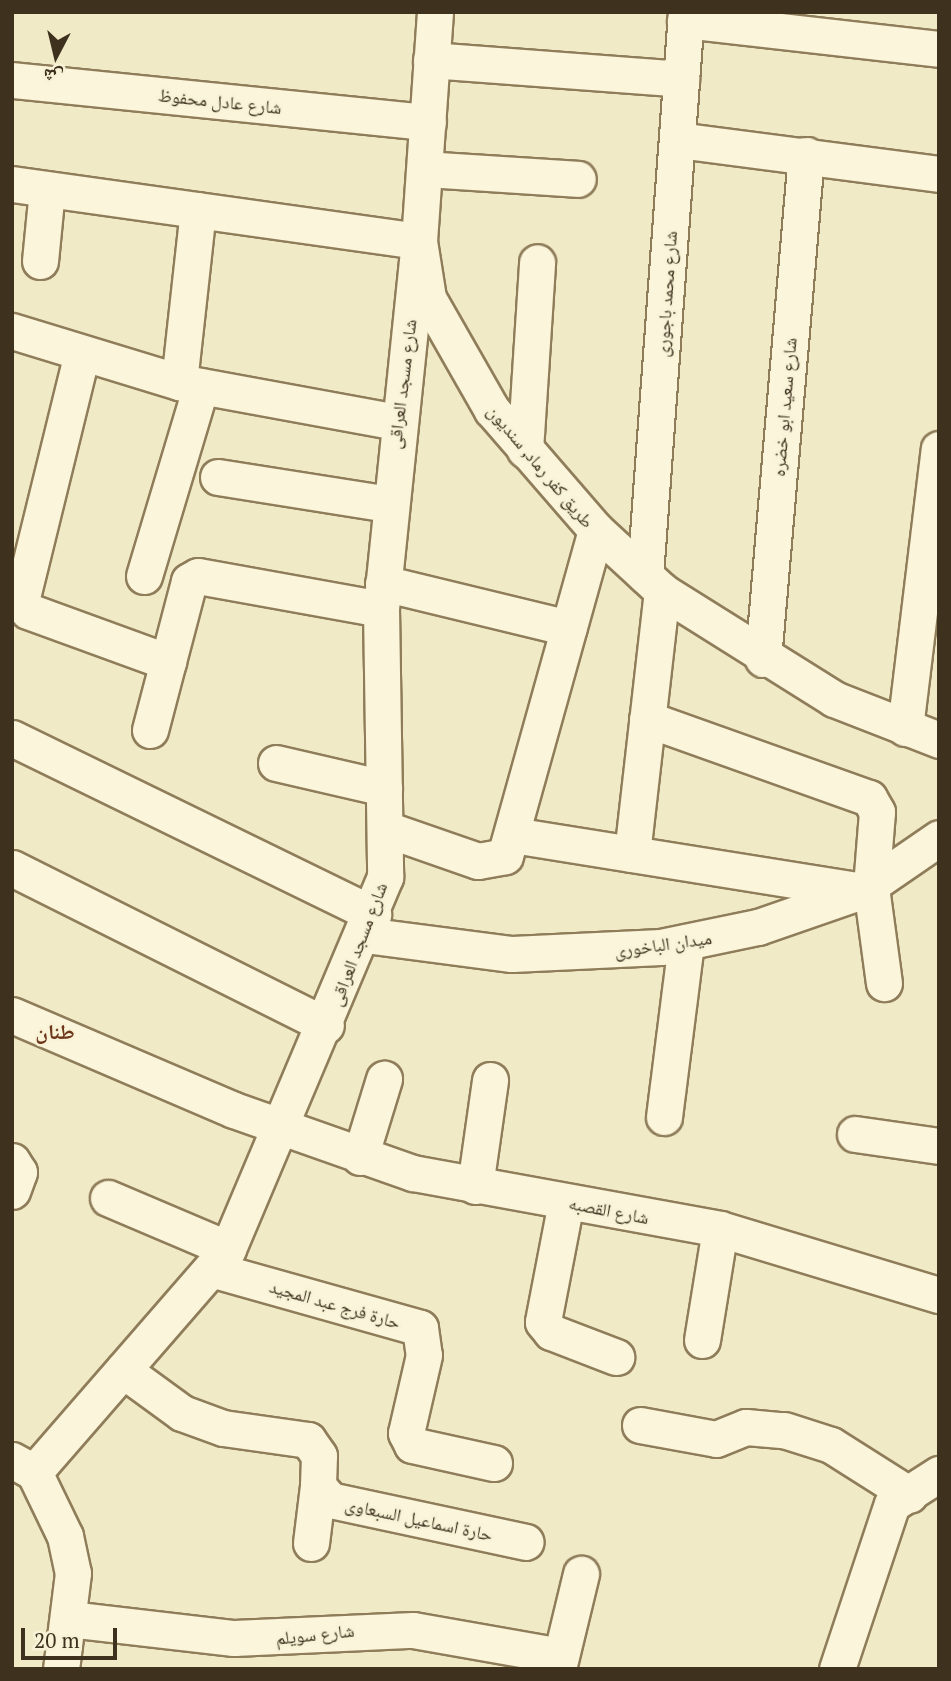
<!DOCTYPE html>
<html>
<head>
<meta charset="utf-8">
<style>
  body { margin:0 }
  #map { position:relative; width:951px; height:1681px; overflow:hidden; background:#f1eac7; font-family:"PT Serif","Noto Naskh Arabic",serif }
  div>[style] { position:absolute }
  .roads { filter:drop-shadow(2px 0 #8f7d5a) drop-shadow(-2px 0 #8f7d5a) drop-shadow(0 2px #8f7d5a) drop-shadow(0 -2px #8f7d5a) }
  .minor>* { height:35px; margin:-17.5px; padding:0 17.5px; transform-origin:17.5px; border-radius:17.5px; background:#fbf5db }
  span { translate:-50% -50%; white-space:nowrap; text-align:center; line-height:1.15; -webkit-text-stroke:5px #f8f3d7; paint-order:stroke }
  .street-label { font-size:18px; color:#3e321f }
  .quarter-label { font-size:21px; color:#6e371b; font-weight:700 }
  .frame { position:absolute; inset:0; border:14px solid #3e321f; pointer-events:none }
  .north { position:absolute; left:21px; top:21px; width:70px; height:70px; -webkit-text-stroke:5px #f8f3d7; paint-order:stroke; rotate:187deg; font-size:19px; font-weight:700; line-height:28px; text-align:center; color:#3e321f }
  .north::after { content:''; display:block; margin:auto; width:24px; height:32px; background:#3e321f; clip-path:polygon(50% 0,100% 100%,50% 72%,0 100%) }
  .scale { position:absolute; left:21px; top:1628px; width:96px; height:32px; box-sizing:border-box; border:4px solid #3e321f; border-top:0; padding-left:9px; font-size:21px; line-height:24px; white-space:nowrap; color:#3e321f; -webkit-text-stroke:5px #f8f3d7; paint-order:stroke }
</style>
</head>
<body>
<div id="map">
  <div class="roads">
    <div class="minor">
      <i style="left:435px;top:12px;width:230px;rotate:94deg"></i>
      <i style="left:419px;top:241px;width:58px;rotate:81deg"></i>
      <i style="left:428px;top:298px;width:129px;rotate:60.3deg"></i>
      <i style="left:492px;top:410px;width:159px;rotate:49.1deg"></i>
      <i style="left:596px;top:530px;width:90px;rotate:42.7deg"></i>
      <i style="left:662px;top:591px;width:203px;rotate:32.1deg"></i>
      <i style="left:834px;top:699px;width:113px;rotate:21.3deg"></i>
      <i style="left:685px;top:20px;width:256px;rotate:6.5deg"></i>
      <i style="left:431px;top:60px;width:251px;rotate:4.3deg"></i>
      <i style="left:12px;top:80px;width:418px;rotate:5.8deg"></i>
      <i style="left:678px;top:140px;width:263px;rotate:7.4deg"></i>
      <i style="left:425px;top:169px;width:153px;rotate:3.7deg"></i>
      <i style="left:12px;top:184px;width:411px;rotate:8deg"></i>
      <i style="left:419px;top:241px;width:370px;rotate:95.9deg"></i>
      <i style="left:381px;top:609px;width:268px;rotate:89.1deg"></i>
      <i style="left:385px;top:877px;width:404px;rotate:112.9deg"></i>
      <i style="left:228px;top:1249px;width:296px;rotate:131deg"></i>
      <i style="left:40px;top:261px;width:72px;rotate:-84.4deg"></i>
      <i style="left:12px;top:331px;width:175px;rotate:17deg"></i>
      <i style="left:179px;top:382px;width:223px;rotate:10.4deg"></i>
      <i style="left:82px;top:353px;width:256px;rotate:103.8deg"></i>
      <i style="left:21px;top:602px;width:11px;rotate:52deg"></i>
      <i style="left:28px;top:611px;width:149px;rotate:20deg"></i>
      <i style="left:179px;top:382px;width:173px;rotate:-83.7deg"></i>
      <i style="left:525px;top:450px;width:188px;rotate:-86.3deg"></i>
      <i style="left:218px;top:477px;width:172px;rotate:9deg"></i>
      <i style="left:645px;top:575px;width:564px;rotate:-85.83deg"></i>
      <i style="left:144px;top:576px;width:198px;rotate:-73.3deg"></i>
      <i style="left:383px;top:583px;width:191px;rotate:13.6deg"></i>
      <i style="left:763px;top:659px;width:506px;rotate:-85.12deg"></i>
      <i style="left:647px;top:719px;width:236px;rotate:19.6deg"></i>
      <i style="left:869px;top:798px;width:16px;rotate:60deg"></i>
      <i style="left:877px;top:812px;width:75px;rotate:94.6deg"></i>
      <i style="left:871px;top:887px;width:97px;rotate:82.3deg"></i>
      <i style="left:905px;top:728px;width:281px;rotate:-83.1deg"></i>
      <i style="left:150px;top:730px;width:154px;rotate:-75.3deg"></i>
      <i style="left:189px;top:581px;width:10px;rotate:-29deg"></i>
      <i style="left:198px;top:576px;width:186px;rotate:10.2deg"></i>
      <i style="left:12px;top:738px;width:402px;rotate:26deg"></i>
      <i style="left:276px;top:763px;width:111px;rotate:13deg"></i>
      <i style="left:386px;top:829px;width:97px;rotate:19.2deg"></i>
      <i style="left:478px;top:861px;width:27px;rotate:-10deg"></i>
      <i style="left:505px;top:856px;width:338px;rotate:-74.4deg"></i>
      <i style="left:513px;top:835px;width:353px;rotate:9.1deg"></i>
      <i style="left:632px;top:854px;width:265px;rotate:-83.5deg"></i>
      <i style="left:12px;top:868px;width:351px;rotate:26.6deg"></i>
      <i style="left:365px;top:935px;width:148px;rotate:7.4deg"></i>
      <i style="left:512px;top:954px;width:149px;rotate:-2.7deg"></i>
      <i style="left:661px;top:947px;width:99px;rotate:-11.7deg"></i>
      <i style="left:758px;top:927px;width:110px;rotate:-19.1deg"></i>
      <i style="left:862px;top:891px;width:93px;rotate:-34.5deg"></i>
      <i style="left:12px;top:1015px;width:241px;rotate:23.2deg"></i>
      <i style="left:234px;top:1110px;width:190px;rotate:19.4deg"></i>
      <i style="left:413px;top:1173px;width:312px;rotate:10.3deg"></i>
      <i style="left:720px;top:1229px;width:229px;rotate:16.8deg"></i>
      <i style="left:664px;top:1117px;width:176px;rotate:-82.8deg"></i>
      <i style="left:855px;top:1134px;width:85px;rotate:8.1deg"></i>
      <i style="left:360px;top:1157px;width:82px;rotate:-72.9deg"></i>
      <i style="left:12px;top:1161px;width:13px;rotate:58deg"></i>
      <i style="left:19px;top:1172px;width:20px;rotate:110deg"></i>
      <i style="left:475px;top:1186px;width:107px;rotate:-81.9deg"></i>
      <i style="left:108px;top:1198px;width:130px;rotate:23deg"></i>
      <i style="left:566px;top:1202px;width:122px;rotate:100.9deg"></i>
      <i style="left:543px;top:1322px;width:13px;rotate:51deg"></i>
      <i style="left:551px;top:1332px;width:70px;rotate:21deg"></i>
      <i style="left:214px;top:1270px;width:214px;rotate:15.7deg"></i>
      <i style="left:420px;top:1328px;width:27px;rotate:82deg"></i>
      <i style="left:424px;top:1355px;width:80px;rotate:103deg"></i>
      <i style="left:406px;top:1433px;width:13px;rotate:63deg"></i>
      <i style="left:412px;top:1445px;width:84px;rotate:12.4deg"></i>
      <i style="left:702px;top:1340px;width:112px;rotate:-80.8deg"></i>
      <i style="left:123px;top:1370px;width:73px;rotate:36.1deg"></i>
      <i style="left:182px;top:1413px;width:44px;rotate:20.1deg"></i>
      <i style="left:223px;top:1428px;width:86px;rotate:8deg"></i>
      <i style="left:308px;top:1440px;width:19px;rotate:55deg"></i>
      <i style="left:319px;top:1456px;width:30px;rotate:92deg"></i>
      <i style="left:318px;top:1486px;width:18px;rotate:49deg"></i>
      <i style="left:330px;top:1500px;width:200px;rotate:12.1deg"></i>
      <i style="left:640px;top:1425px;width:77px;rotate:10.4deg"></i>
      <i style="left:716px;top:1439px;width:32px;rotate:-22deg"></i>
      <i style="left:746px;top:1427px;width:38px;rotate:5deg"></i>
      <i style="left:784px;top:1430px;width:49px;rotate:17.7deg"></i>
      <i style="left:831px;top:1445px;width:93px;rotate:32.3deg"></i>
      <i style="left:12px;top:1460px;width:25px;rotate:29deg"></i>
      <i style="left:34px;top:1472px;width:71px;rotate:64.2deg"></i>
      <i style="left:65px;top:1536px;width:38px;rotate:78deg"></i>
      <i style="left:73px;top:1573px;width:97px;rotate:97.1deg"></i>
      <i style="left:311px;top:1543px;width:57px;rotate:-83deg"></i>
      <i style="left:69px;top:1619px;width:166px;rotate:6.6deg"></i>
      <i style="left:234px;top:1638px;width:179px;rotate:-2.6deg"></i>
      <i style="left:413px;top:1630px;width:150px;rotate:10deg"></i>
      <i style="left:558px;top:1669px;width:98px;rotate:-76.4deg"></i>
      <i style="left:837px;top:1669px;width:174px;rotate:-71.6deg"></i>
      <i style="left:892px;top:1504px;width:56px;rotate:-32.6deg"></i>
    </div>
  </div>
  <div class="street-label">
    <span style="left:220px;top:101px;rotate:6deg">شارع عادل محفوظ</span>
    <span style="left:666px;top:294px;rotate:-86deg">شارع محمد باجورى</span>
    <span style="left:402px;top:384px;rotate:-83deg">شارع مسجد العراقى</span>
    <span style="left:784px;top:407px;rotate:-85deg">شارع سعيد ابو خضره</span>
    <span style="left:541px;top:466px;rotate:50deg">طريق كفر رماد, سنديون</span>
    <span style="left:358px;top:944px;rotate:-69deg">شارع مسجد العراقى</span>
    <span style="left:663px;top:944px;rotate:-8deg">ميدان الباخورى</span>
    <span style="left:609px;top:1210px;rotate:11deg">شارع القصبه</span>
    <span style="left:335px;top:1304px;rotate:16deg">حارة فرج عبد المجيد</span>
    <span style="left:419px;top:1519px;rotate:12deg">حارة اسماعيل السبعاوى</span>
    <span style="left:315px;top:1634px;rotate:-6deg">شارع سويلم</span>
  </div>
  <div class="quarter-label">
    <span style="left:55px;top:1031px">طنان</span>
  </div>
  <div class="frame"></div>
  <div class="north">ش</div>
  <div class="scale">20 m</div>
</div>
</body>
</html>
